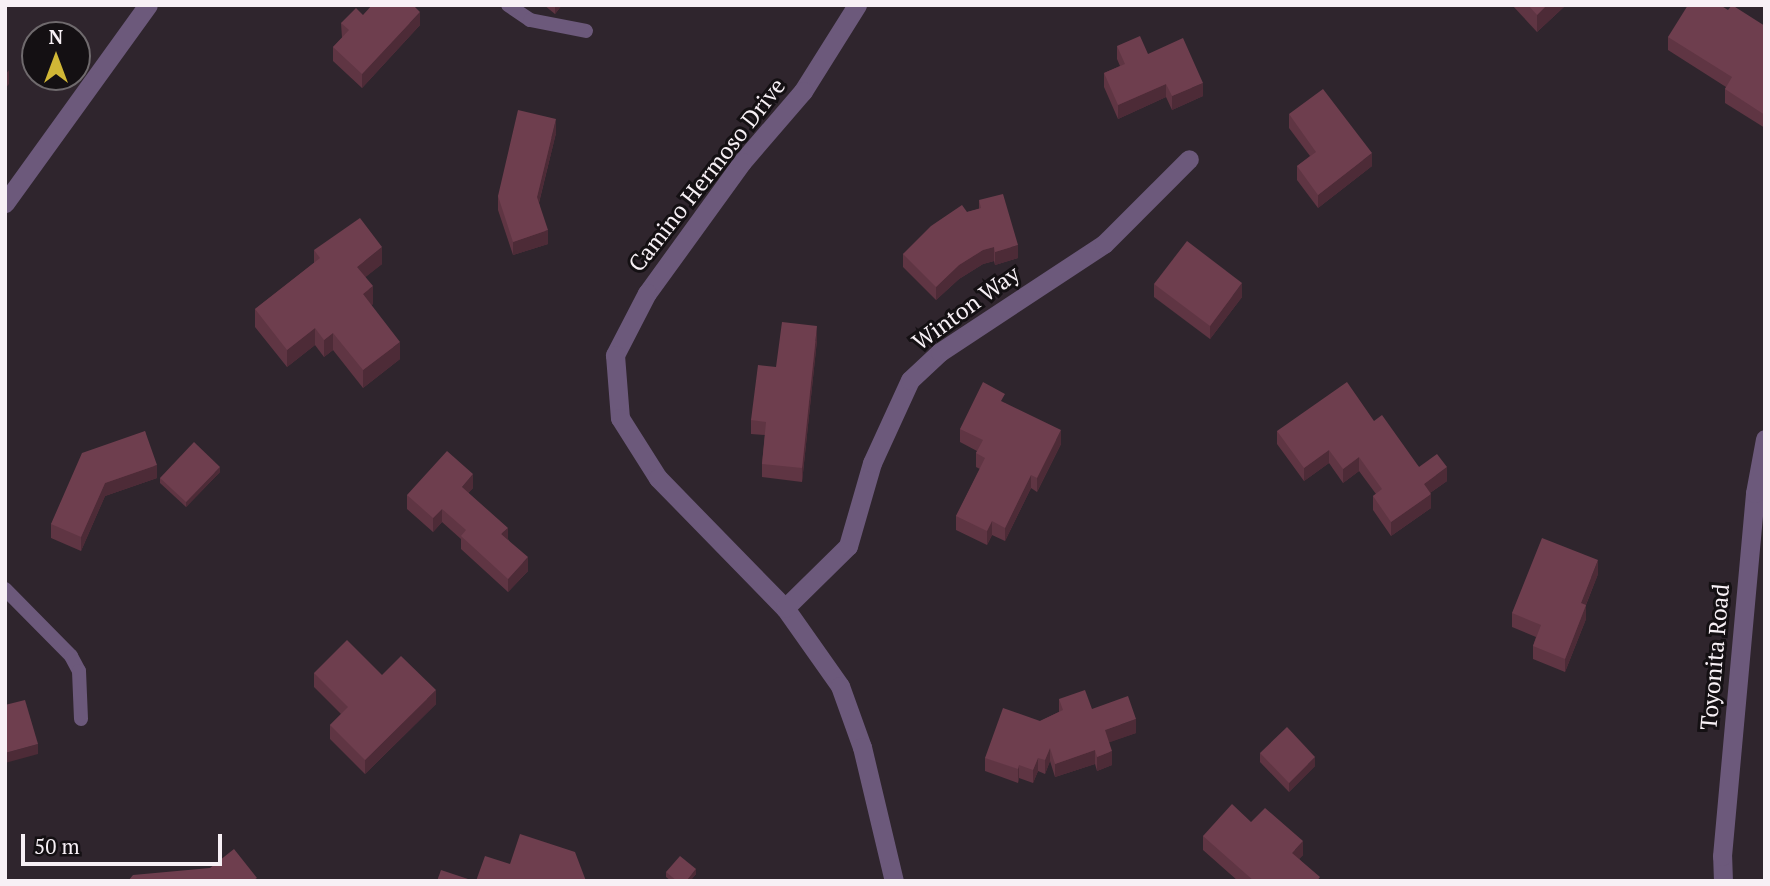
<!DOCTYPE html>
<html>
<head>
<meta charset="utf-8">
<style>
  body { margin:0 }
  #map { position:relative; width:1770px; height:886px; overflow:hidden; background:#2f252d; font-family:"PT Serif",serif }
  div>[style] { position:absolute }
  .service>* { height:14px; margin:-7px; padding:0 7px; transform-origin:7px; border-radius:7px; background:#6c597b }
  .minor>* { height:19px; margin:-9.5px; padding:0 9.5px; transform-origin:9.5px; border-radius:9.5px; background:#6c597b }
  .wall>* { inset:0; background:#5f3543 }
  .shaded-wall>* { inset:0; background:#4d2b37 }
  .building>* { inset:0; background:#6e3e4e }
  span { translate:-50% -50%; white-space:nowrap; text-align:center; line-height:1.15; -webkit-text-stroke:6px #141013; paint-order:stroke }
  .street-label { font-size:23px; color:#f7f0f5 }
  .frame { position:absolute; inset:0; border:7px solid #f7f0f5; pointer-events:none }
  .north { position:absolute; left:21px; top:21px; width:70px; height:70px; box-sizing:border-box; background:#141013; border:2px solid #6f6a6d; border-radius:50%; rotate:0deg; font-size:19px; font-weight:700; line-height:28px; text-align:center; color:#f7f0f5 }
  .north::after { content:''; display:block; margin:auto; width:24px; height:32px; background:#d1b736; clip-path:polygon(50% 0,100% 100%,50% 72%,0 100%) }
  .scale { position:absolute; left:21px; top:834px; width:201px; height:32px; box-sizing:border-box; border:4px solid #f7f0f5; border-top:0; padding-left:9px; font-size:21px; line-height:24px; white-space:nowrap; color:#f7f0f5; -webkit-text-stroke:5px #141013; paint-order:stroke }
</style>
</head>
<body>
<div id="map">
  <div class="service">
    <i style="left:508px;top:5px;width:27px;rotate:34deg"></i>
    <i style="left:530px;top:20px;width:57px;rotate:11.1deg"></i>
    <i style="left:5px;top:589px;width:94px;rotate:45.4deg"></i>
    <i style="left:71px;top:656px;width:17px;rotate:62deg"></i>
    <i style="left:79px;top:671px;width:48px;rotate:87.6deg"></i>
  </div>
  <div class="minor">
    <i style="left:857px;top:5px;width:102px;rotate:122.1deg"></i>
    <i style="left:803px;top:91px;width:94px;rotate:130.7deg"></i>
    <i style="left:742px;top:162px;width:162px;rotate:125.9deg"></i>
    <i style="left:647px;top:293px;width:70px;rotate:117.3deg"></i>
    <i style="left:615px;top:355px;width:63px;rotate:85.5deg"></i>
    <i style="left:620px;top:418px;width:71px;rotate:57.7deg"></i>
    <i style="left:658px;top:478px;width:182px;rotate:45.7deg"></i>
    <i style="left:785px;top:608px;width:95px;rotate:54.8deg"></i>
    <i style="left:840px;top:686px;width:65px;rotate:70.2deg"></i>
    <i style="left:862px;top:747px;width:138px;rotate:76.6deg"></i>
    <i style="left:5px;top:203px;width:244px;rotate:-54.2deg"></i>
    <i style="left:785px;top:608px;width:88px;rotate:-44.5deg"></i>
    <i style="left:848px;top:546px;width:86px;rotate:-73.9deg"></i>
    <i style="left:872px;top:463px;width:91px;rotate:-65.4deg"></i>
    <i style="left:910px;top:380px;width:41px;rotate:-43deg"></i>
    <i style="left:940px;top:352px;width:196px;rotate:-33.4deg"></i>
    <i style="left:1104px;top:244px;width:120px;rotate:-45deg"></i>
    <i style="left:1723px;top:881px;width:25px;rotate:-92deg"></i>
    <i style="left:1722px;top:856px;width:364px;rotate:-84.8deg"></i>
    <i style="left:1755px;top:493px;width:55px;rotate:-79.5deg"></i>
  </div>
  <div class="wall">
    <i style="clip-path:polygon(544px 5px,562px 5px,555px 14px)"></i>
    <i style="clip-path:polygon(1512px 5px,1566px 5px,1537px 32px)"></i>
    <i style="clip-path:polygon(1728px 10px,1765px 26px,1765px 128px,1725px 103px,1725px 89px,1726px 87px,1668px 50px,1668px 37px)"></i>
    <i style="clip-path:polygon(363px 15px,420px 25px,362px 88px,333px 61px,333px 47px,342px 38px,341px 23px)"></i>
    <i style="clip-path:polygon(1117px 46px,1148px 54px,1203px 96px,1172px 110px,1166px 97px,1118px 119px,1104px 87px,1104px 73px,1120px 66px,1117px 59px)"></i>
    <i style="clip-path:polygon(1289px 114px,1372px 166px,1318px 208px,1297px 180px,1297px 166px,1310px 156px,1289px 128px)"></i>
    <i style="clip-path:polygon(556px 133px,539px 203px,548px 244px,513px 255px,498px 210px,498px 196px)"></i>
    <i style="clip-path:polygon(979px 200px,1018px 258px,995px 265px,994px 261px,983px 264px,959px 279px,936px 300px,903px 267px,903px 254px,967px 212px,979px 209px)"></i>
    <i style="clip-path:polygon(314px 250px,382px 264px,365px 277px,373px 304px,371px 305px,400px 359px,363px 388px,333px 350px,324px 357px,315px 345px,287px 367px,255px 327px,255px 309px,314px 263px)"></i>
    <i style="clip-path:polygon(1154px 284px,1242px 297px,1210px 339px,1154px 297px)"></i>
    <i style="clip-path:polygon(817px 340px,802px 482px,762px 477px,762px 464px,765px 435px,751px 434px,751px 420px,776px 367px)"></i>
    <i style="clip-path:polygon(1005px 403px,1061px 444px,1037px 492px,1031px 488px,1005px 541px,992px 535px,987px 545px,956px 530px,956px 516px,980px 469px,976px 467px,976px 453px,977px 451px,960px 442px,960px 429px)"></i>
    <i style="clip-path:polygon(1374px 421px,1419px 467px,1447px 481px,1430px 493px,1431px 508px,1391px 536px,1373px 510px,1373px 496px,1376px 494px,1359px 471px,1343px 483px,1329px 463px,1304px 481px,1277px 444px,1277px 431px)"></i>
    <i style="clip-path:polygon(145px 431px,157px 478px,105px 496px,81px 551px,51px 538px,51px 524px)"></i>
    <i style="clip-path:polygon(220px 472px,186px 507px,160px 483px,160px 478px)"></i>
    <i style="clip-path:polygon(473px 488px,468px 493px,508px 539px,528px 571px,508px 592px,461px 549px,461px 539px,442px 522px,433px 532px,407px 509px,407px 495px)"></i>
    <i style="clip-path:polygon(1598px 574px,1586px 605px,1586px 619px,1565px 672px,1533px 659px,1533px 646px,1536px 637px,1512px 627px,1512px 613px)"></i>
    <i style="clip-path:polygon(314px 673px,382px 675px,436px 704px,365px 774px,330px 739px,330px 725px,341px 714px,314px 687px)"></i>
    <i style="clip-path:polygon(1059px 699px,1092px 709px,1136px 733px,1109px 742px,1112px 765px,1097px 771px,1095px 764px,1055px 777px,1050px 761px,1045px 774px,1038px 771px,1033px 783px,1019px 778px,1018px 783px,985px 771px,985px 758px,1040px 721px,1059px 712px)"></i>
    <i style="clip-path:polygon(1260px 753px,1315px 766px,1289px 792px,1260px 762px)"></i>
    <i style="clip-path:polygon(1251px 822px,1303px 855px,1299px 859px,1320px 881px,1238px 881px,1203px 850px,1203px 836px)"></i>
    <i style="clip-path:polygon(666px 872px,696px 874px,690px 881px,671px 881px,666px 877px)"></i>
  </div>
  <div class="shaded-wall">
    <i style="clip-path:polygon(555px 5px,562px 5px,555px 14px)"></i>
    <i style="clip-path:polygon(1547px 5px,1566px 5px,1537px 32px,1537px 15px)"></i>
    <i style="clip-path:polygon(420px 12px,420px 25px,362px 88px,362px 74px)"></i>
    <i style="clip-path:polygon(9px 70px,9px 84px,5px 89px,5px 75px)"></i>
    <i style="clip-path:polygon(1203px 83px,1203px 96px,1172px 110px,1172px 96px)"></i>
    <i style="clip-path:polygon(1166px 84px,1166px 97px,1118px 119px,1118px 105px)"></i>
    <i style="clip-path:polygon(556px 119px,556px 133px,537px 210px,537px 197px)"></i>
    <i style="clip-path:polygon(1372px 153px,1372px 166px,1318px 208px,1318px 195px)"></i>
    <i style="clip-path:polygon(548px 230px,548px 244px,513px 255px,513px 242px)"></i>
    <i style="clip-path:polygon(1018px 245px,1018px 258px,995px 265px,995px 252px)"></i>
    <i style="clip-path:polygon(382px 247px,382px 264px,357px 284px,357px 267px)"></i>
    <i style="clip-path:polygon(994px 247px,994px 261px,983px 264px,959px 279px,936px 300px,936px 287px,959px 265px,983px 250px)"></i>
    <i style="clip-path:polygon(1242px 283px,1242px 297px,1210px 339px,1210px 326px)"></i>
    <i style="clip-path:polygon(373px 286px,373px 304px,363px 311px,363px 294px)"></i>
    <i style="clip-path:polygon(817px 326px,817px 340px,802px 482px,802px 468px)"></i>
    <i style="clip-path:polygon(315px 328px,315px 345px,287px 367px,287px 350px)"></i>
    <i style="clip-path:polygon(333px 333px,333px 350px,324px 357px,324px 340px)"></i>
    <i style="clip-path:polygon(400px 342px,400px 359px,363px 388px,363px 370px)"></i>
    <i style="clip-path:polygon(1061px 430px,1061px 444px,1037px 492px,1037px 478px)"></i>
    <i style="clip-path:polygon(1329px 450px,1329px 463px,1304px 481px,1304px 468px)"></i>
    <i style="clip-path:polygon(1359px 457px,1359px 471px,1343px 483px,1343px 469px)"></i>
    <i style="clip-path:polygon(157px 465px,157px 478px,105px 496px,81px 551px,81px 537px,105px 483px)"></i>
    <i style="clip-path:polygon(220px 467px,220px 472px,186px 507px,186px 502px)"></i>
    <i style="clip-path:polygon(1447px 467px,1447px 481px,1424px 497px,1424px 484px)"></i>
    <i style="clip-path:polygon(473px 474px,473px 488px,462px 500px,462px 487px)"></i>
    <i style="clip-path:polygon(1031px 475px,1031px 488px,1005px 541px,1005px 528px)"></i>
    <i style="clip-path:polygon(1431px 494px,1431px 508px,1391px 536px,1391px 522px)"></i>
    <i style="clip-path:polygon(442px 509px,442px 522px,433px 532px,433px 518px)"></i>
    <i style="clip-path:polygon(992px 521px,992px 535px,987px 545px,987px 531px)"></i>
    <i style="clip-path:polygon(508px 528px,508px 541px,501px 534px)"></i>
    <i style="clip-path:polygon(528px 557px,528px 571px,508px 592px,508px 579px)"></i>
    <i style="clip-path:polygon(1598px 560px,1598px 574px,1581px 617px,1581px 603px)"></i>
    <i style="clip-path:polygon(1586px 605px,1586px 619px,1565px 672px,1565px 659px)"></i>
    <i style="clip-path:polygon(436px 690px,436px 704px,365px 774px,365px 760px)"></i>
    <i style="clip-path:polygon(1136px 719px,1136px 733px,1105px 744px,1105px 730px)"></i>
    <i style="clip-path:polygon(38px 744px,38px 754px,5px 763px,5px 753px)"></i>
    <i style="clip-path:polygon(1050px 748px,1050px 761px,1045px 774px,1045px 760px)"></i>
    <i style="clip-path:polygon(1095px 750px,1095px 764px,1055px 777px,1055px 764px)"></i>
    <i style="clip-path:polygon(1112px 751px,1112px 765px,1097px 771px,1097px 757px)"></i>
    <i style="clip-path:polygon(1315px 757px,1315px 766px,1289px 792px,1289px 783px)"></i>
    <i style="clip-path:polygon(1038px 758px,1038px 771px,1033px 783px,1033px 770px)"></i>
    <i style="clip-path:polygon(1019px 765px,1019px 778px,1018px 783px,1018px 769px)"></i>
    <i style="clip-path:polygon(1303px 841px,1303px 855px,1292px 866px,1292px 853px)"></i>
    <i style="clip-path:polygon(696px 869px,696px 874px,690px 881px,686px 881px)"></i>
  </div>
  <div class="building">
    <i style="clip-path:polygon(372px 5px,413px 5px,420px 12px,362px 74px,333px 47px,349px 30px,341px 23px,356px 8px,363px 15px)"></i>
    <i style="clip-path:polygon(1528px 5px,1547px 5px,1537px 15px)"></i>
    <i style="clip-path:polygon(1688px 5px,1720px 5px,1728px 10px,1732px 5px,1765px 26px,1765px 115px,1725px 89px,1732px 77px,1668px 37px)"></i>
    <i style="clip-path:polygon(1140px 36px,1148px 54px,1183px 38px,1203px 83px,1172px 96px,1166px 84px,1118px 105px,1104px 73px,1125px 64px,1117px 46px)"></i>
    <i style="clip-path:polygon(1323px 89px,1372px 153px,1318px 195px,1297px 166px,1316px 152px,1289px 114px)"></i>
    <i style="clip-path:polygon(518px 110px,556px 119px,537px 197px,548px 230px,513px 242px,498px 196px)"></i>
    <i style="clip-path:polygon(1003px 194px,1018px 245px,995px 252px,994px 247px,983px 250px,959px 265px,936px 287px,903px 254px,931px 226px,962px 205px,967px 212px,981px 208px,979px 200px)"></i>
    <i style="clip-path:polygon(360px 218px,382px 247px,357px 267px,373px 286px,363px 294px,400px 342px,363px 370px,333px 333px,324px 340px,315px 328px,287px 350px,255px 309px,320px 258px,314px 250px)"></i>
    <i style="clip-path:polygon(1187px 241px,1242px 283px,1210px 326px,1154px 284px)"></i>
    <i style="clip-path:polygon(782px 322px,817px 326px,802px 468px,762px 464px,766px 422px,751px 420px,758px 365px,776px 367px)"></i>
    <i style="clip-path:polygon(983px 382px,1005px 394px,1001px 401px,1061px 430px,1037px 478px,1031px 475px,1005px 528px,992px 521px,987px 531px,956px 516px,985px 458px,976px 453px,983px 440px,960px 429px)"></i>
    <i style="clip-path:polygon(1347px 382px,1374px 421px,1382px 415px,1419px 467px,1437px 454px,1447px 467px,1424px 484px,1431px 494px,1391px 522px,1373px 496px,1382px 489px,1359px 457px,1343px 469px,1329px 450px,1304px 468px,1277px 431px)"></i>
    <i style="clip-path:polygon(145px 431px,157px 465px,105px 483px,81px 537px,51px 524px,82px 453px)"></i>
    <i style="clip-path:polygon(194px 442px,220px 467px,186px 502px,160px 478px)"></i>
    <i style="clip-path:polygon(447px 451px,473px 474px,462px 487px,508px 528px,501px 534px,528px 557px,508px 579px,461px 536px,466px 530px,442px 509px,433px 518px,407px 495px)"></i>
    <i style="clip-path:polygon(1542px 538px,1598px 560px,1581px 603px,1586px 605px,1565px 659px,1533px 646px,1541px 625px,1512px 613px)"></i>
    <i style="clip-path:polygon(347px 640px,382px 675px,401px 656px,436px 690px,365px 760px,330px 725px,348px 707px,314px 673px)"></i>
    <i style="clip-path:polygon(1085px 690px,1092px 709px,1128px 696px,1136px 719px,1105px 730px,1112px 751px,1097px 757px,1095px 750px,1055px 764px,1050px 748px,1045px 760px,1038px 758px,1033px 770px,1019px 765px,1018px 769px,985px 758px,1003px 708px,1040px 721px,1063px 710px,1059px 699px)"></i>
    <i style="clip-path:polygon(25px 700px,38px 744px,5px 753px,5px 705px)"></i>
    <i style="clip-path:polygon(1287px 727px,1315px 757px,1289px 783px,1260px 753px)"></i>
    <i style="clip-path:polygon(1232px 804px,1251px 822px,1265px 808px,1303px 841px,1292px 853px,1320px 877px,1317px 881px,1254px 881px,1203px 836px)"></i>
    <i style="clip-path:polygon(520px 834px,575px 852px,586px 881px,476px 881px,485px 856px,510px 864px)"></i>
    <i style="clip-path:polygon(234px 849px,257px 878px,252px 881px,128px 881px,133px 875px,210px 868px)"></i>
    <i style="clip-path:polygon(680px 856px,696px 869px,686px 881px,677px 881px,666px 872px)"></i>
    <i style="clip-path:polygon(441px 870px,474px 881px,437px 881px)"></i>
  </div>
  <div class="street-label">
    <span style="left:707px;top:175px;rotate:-52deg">Camino Hermoso Drive</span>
    <span style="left:966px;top:308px;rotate:-36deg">Winton Way</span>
    <span style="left:1715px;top:657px;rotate:-85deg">Toyonita Road</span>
  </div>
  <div class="frame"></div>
  <div class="north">N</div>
  <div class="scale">50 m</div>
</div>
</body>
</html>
